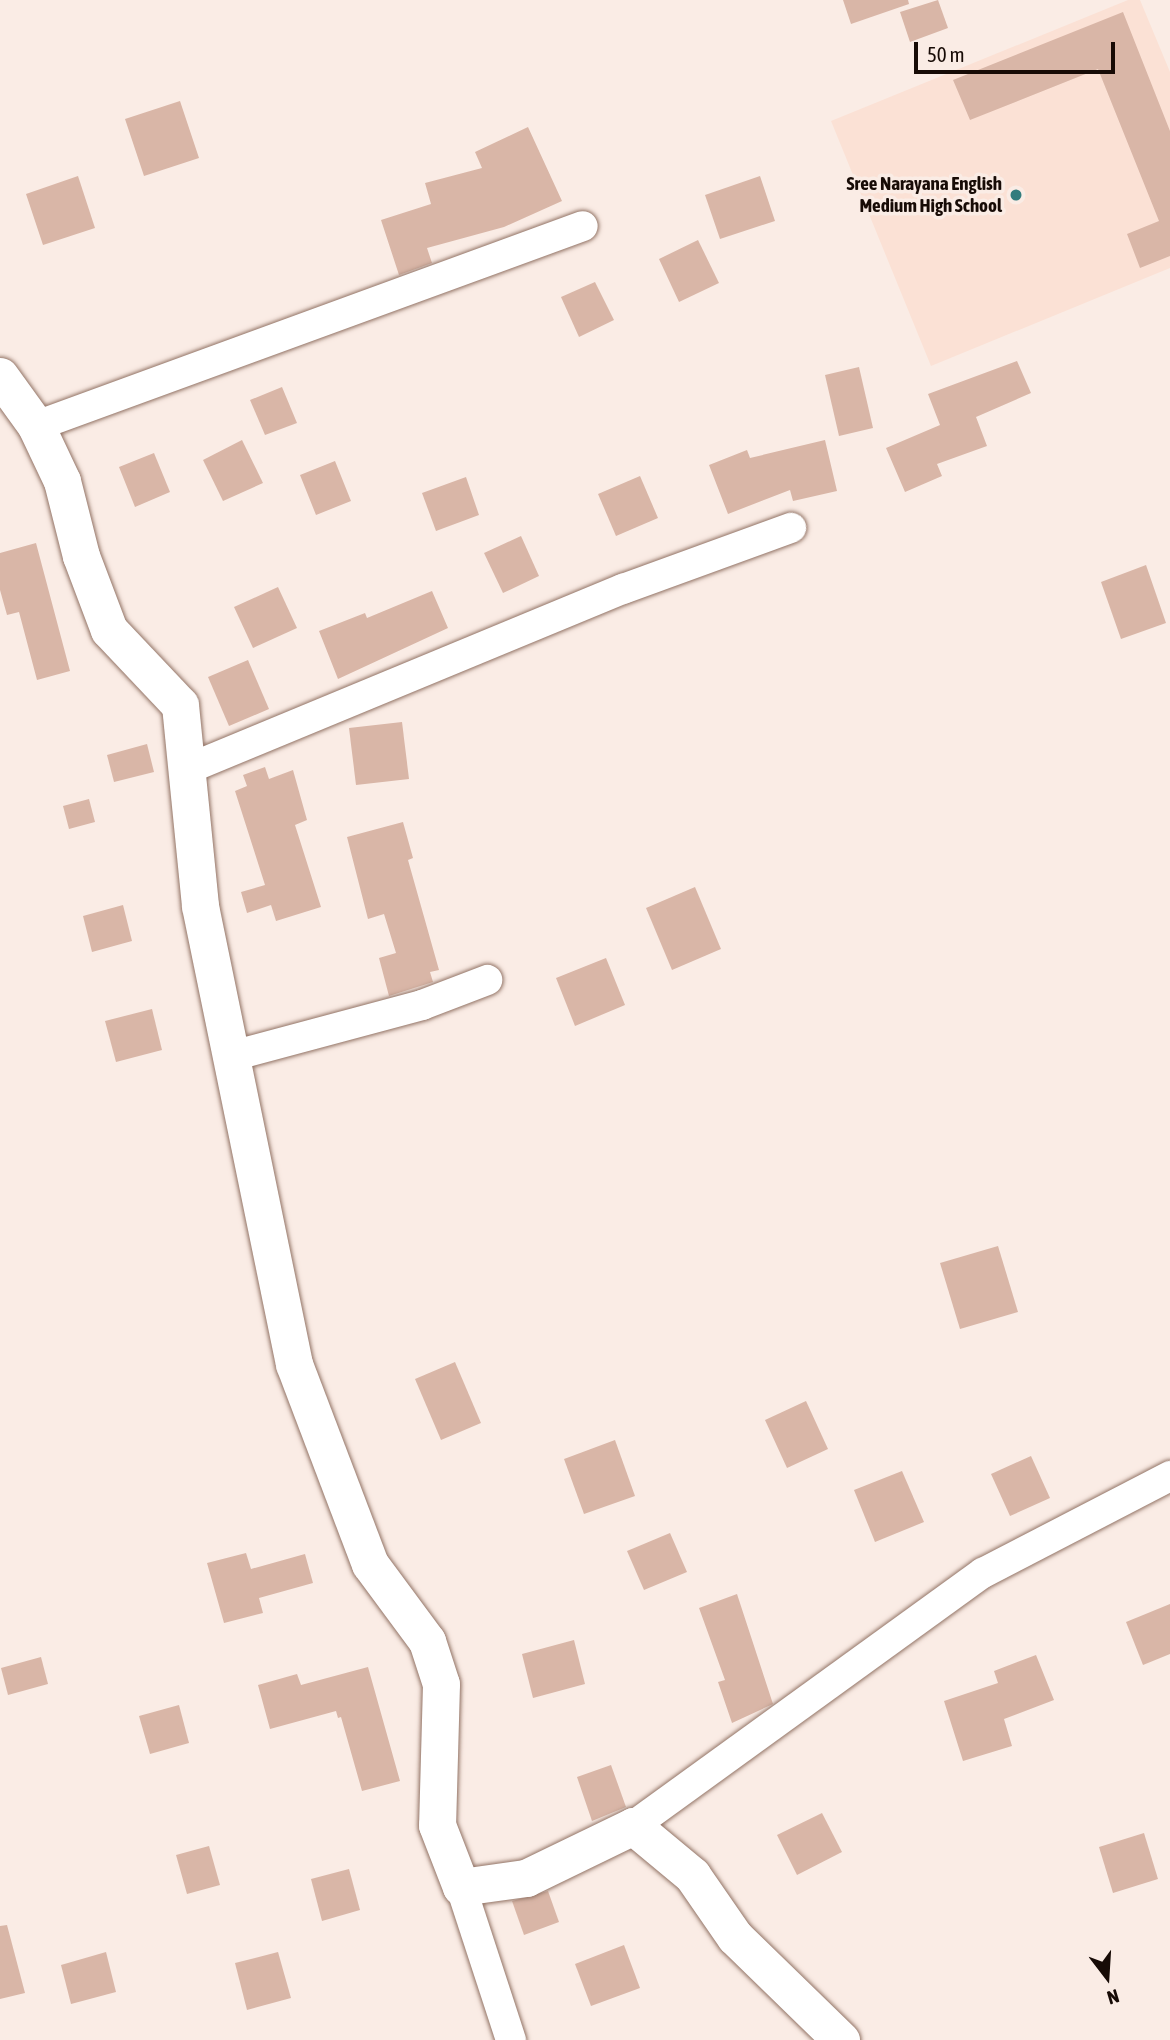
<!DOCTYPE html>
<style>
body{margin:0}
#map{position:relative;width:1170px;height:2040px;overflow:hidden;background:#faece5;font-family:"Asap Condensed",sans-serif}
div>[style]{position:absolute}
.built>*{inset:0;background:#fbe1d5}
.building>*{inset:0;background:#d9b6a7}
.roads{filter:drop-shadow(0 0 2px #927365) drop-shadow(0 0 2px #927365)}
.minor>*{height:30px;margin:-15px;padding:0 15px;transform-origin:15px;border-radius:15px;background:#fff}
.tertiary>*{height:37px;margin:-18.5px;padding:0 18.5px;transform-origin:18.5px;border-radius:18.5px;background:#fff}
.dots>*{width:19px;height:19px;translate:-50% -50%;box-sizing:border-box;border:4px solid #faece5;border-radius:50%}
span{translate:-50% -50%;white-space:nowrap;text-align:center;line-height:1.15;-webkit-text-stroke:7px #faece5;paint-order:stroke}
.poi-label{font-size:19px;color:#170b06;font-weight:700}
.right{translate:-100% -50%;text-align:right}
.north{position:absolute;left:1072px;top:1942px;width:70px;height:70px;-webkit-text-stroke:5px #faece5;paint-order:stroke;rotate:163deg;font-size:19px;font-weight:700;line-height:28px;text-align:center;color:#170b06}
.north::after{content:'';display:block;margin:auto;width:24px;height:32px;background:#170b06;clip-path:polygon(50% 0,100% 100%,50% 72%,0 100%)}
.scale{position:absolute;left:914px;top:42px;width:201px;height:32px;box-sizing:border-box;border:4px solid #170b06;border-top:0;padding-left:9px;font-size:21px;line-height:24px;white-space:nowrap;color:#170b06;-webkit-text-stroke:5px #faece5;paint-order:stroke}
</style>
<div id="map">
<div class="built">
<i style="clip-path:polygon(1128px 0,1140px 0,1170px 72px,1170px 268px,931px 366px,831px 121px)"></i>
</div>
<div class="building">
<i style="clip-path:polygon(843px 0,908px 0,909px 4px,851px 24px)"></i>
<i style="clip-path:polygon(938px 0,948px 28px,910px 42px,900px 12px)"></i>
<i style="clip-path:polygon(1123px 12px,1170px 131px,1170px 256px,1140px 268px,1127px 234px,1159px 221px,1098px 69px,970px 120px,953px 80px)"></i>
<i style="clip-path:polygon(180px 101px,199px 158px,144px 176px,125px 119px)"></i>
<i style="clip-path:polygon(528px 127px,562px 201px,504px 227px,427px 248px,432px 263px,399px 275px,381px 220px,431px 204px,425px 183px,482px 168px,475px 152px)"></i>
<i style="clip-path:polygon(78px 176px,95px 228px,43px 245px,26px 194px)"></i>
<i style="clip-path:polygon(760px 176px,775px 221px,720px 239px,705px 195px)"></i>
<i style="clip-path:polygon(698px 240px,719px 283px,679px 302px,659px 259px)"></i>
<i style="clip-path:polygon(595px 282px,614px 320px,579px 337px,561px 297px)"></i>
<i style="clip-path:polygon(1017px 361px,1031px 393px,976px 417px,987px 446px,937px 464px,942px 476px,905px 492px,886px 448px,940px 425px,928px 394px)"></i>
<i style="clip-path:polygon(859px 367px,873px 428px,839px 436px,825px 375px)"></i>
<i style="clip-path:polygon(282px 387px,297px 423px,265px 435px,250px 400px)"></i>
<i style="clip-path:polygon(242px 440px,263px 483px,223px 501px,203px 460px)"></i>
<i style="clip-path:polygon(825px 440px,837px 491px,793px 501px,790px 490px,728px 514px,709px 465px,747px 450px,750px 458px)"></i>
<i style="clip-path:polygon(154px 453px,170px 492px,135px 507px,119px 467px)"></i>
<i style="clip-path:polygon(335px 461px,351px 501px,316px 515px,300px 475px)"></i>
<i style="clip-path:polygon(640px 476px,658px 518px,616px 536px,598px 494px)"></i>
<i style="clip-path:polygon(466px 477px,479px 515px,436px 531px,422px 493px)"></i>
<i style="clip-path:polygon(521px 536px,539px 576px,503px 593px,484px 553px)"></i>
<i style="clip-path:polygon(36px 543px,70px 671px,37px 680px,19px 612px,7px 615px,0 590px,0 553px)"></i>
<i style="clip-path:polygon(1146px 565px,1166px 623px,1121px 639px,1101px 582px)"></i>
<i style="clip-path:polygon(278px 587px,297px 628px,253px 648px,234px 607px)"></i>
<i style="clip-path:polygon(432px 591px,448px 628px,338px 679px,319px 631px,365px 613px,367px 618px)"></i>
<i style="clip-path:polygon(248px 660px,269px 709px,229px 726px,208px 677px)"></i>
<i style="clip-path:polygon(402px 722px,409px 779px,356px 785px,349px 728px)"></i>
<i style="clip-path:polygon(147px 744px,154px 772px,114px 782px,107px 755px)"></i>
<i style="clip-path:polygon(265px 767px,269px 779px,293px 770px,307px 820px,295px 825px,321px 907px,276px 921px,271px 905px,247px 913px,241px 892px,265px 885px,235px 791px,247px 786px,243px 775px)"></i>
<i style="clip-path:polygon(89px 799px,95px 822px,69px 829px,63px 806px)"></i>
<i style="clip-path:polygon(403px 822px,413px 858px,408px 860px,439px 970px,430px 972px,433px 982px,389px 996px,379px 958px,396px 953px,384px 914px,368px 919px,347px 837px)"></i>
<i style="clip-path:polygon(695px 887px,721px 949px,672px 970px,646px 908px)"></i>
<i style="clip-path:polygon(123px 905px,132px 941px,92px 952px,83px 916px)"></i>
<i style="clip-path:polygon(606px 958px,625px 1005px,575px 1026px,556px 978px)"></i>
<i style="clip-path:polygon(152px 1009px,162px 1050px,116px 1062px,105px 1021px)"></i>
<i style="clip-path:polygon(998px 1246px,1018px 1312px,960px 1329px,940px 1263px)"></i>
<i style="clip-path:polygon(455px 1362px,481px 1423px,441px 1440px,415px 1379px)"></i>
<i style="clip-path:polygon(806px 1401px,828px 1449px,787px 1468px,765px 1420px)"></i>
<i style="clip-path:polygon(615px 1440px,635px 1496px,584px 1514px,564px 1459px)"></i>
<i style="clip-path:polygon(1031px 1456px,1050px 1498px,1010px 1516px,991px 1474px)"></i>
<i style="clip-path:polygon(902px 1471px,924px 1522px,875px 1542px,854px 1490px)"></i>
<i style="clip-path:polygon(670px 1533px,687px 1572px,644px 1590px,627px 1551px)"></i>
<i style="clip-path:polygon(246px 1553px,251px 1569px,305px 1554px,313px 1583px,259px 1598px,263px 1613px,224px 1623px,207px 1563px)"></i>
<i style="clip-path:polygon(737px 1594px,773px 1704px,732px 1723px,718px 1682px,725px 1680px,699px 1608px)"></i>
<i style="clip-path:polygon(1170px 1604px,1170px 1654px,1143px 1665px,1126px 1622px)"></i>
<i style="clip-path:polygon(574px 1640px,585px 1684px,533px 1698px,522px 1654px)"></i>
<i style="clip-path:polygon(1036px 1655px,1054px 1700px,1004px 1719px,1012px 1746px,963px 1761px,944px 1701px,998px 1683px,994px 1671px)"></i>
<i style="clip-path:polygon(41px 1657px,48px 1684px,8px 1695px,1px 1668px)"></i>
<i style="clip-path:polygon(368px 1667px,400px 1781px,362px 1791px,341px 1717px,338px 1718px,336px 1711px,270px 1729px,258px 1685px,297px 1674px,301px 1685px)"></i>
<i style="clip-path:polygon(179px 1705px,189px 1743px,150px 1754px,139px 1716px)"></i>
<i style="clip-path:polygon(611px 1765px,626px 1807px,592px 1821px,577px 1777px)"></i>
<i style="clip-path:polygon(822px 1813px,842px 1852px,797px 1875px,777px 1835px)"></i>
<i style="clip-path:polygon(1144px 1833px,1158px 1879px,1113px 1893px,1099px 1847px)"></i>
<i style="clip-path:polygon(209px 1846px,220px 1885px,187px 1894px,176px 1855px)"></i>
<i style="clip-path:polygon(349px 1869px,360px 1910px,322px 1921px,311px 1879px)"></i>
<i style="clip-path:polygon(548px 1891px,559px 1922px,524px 1935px,512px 1901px)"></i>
<i style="clip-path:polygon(7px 1925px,25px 1993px,0 1999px,0 1926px)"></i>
<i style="clip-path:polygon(624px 1945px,640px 1988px,591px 2006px,575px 1964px)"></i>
<i style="clip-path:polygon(106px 1952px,116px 1992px,71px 2004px,61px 1965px)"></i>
<i style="clip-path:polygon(278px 1952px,291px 1998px,247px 2010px,235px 1963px)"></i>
</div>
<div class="roads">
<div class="minor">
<i style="left:36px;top:426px;width:582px;rotate:-20.08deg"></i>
<i style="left:190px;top:768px;width:469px;rotate:-22.5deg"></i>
<i style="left:623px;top:589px;width:179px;rotate:-20deg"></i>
<i style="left:232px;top:1056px;width:197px;rotate:-15deg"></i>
<i style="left:422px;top:1005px;width:70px;rotate:-21deg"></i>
<i style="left:633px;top:1826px;width:432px;rotate:-35.9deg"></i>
<i style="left:983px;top:1573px;width:211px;rotate:-27.4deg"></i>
<i style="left:461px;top:1887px;width:161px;rotate:71.9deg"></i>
</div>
<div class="tertiary">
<i style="left:0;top:376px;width:62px;rotate:54.2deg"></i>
<i style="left:36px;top:426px;width:61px;rotate:64.7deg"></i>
<i style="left:62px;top:481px;width:77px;rotate:75.8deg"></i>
<i style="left:81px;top:556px;width:79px;rotate:69.3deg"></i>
<i style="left:109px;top:630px;width:103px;rotate:46.6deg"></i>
<i style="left:180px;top:705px;width:202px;rotate:84.3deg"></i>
<i style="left:200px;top:906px;width:468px;rotate:78.4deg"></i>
<i style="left:294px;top:1364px;width:214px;rotate:69.2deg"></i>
<i style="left:370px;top:1564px;width:96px;rotate:53.5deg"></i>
<i style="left:427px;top:1641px;width:45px;rotate:72deg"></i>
<i style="left:441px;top:1684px;width:141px;rotate:91.6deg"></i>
<i style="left:437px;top:1825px;width:66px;rotate:68.8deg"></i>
<i style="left:461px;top:1887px;width:66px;rotate:-7.9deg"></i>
<i style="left:526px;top:1878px;width:119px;rotate:-25.9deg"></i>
<i style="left:633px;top:1826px;width:77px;rotate:39.7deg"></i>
<i style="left:692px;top:1875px;width:75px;rotate:55.3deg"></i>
<i style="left:735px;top:1937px;width:148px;rotate:44.2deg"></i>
</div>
</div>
<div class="dots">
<i style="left:1016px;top:195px;background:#337c7d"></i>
</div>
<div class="poi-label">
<span class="right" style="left:1002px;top:195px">Sree Narayana English<br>Medium High School</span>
</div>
<div class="north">N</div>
<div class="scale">50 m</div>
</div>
